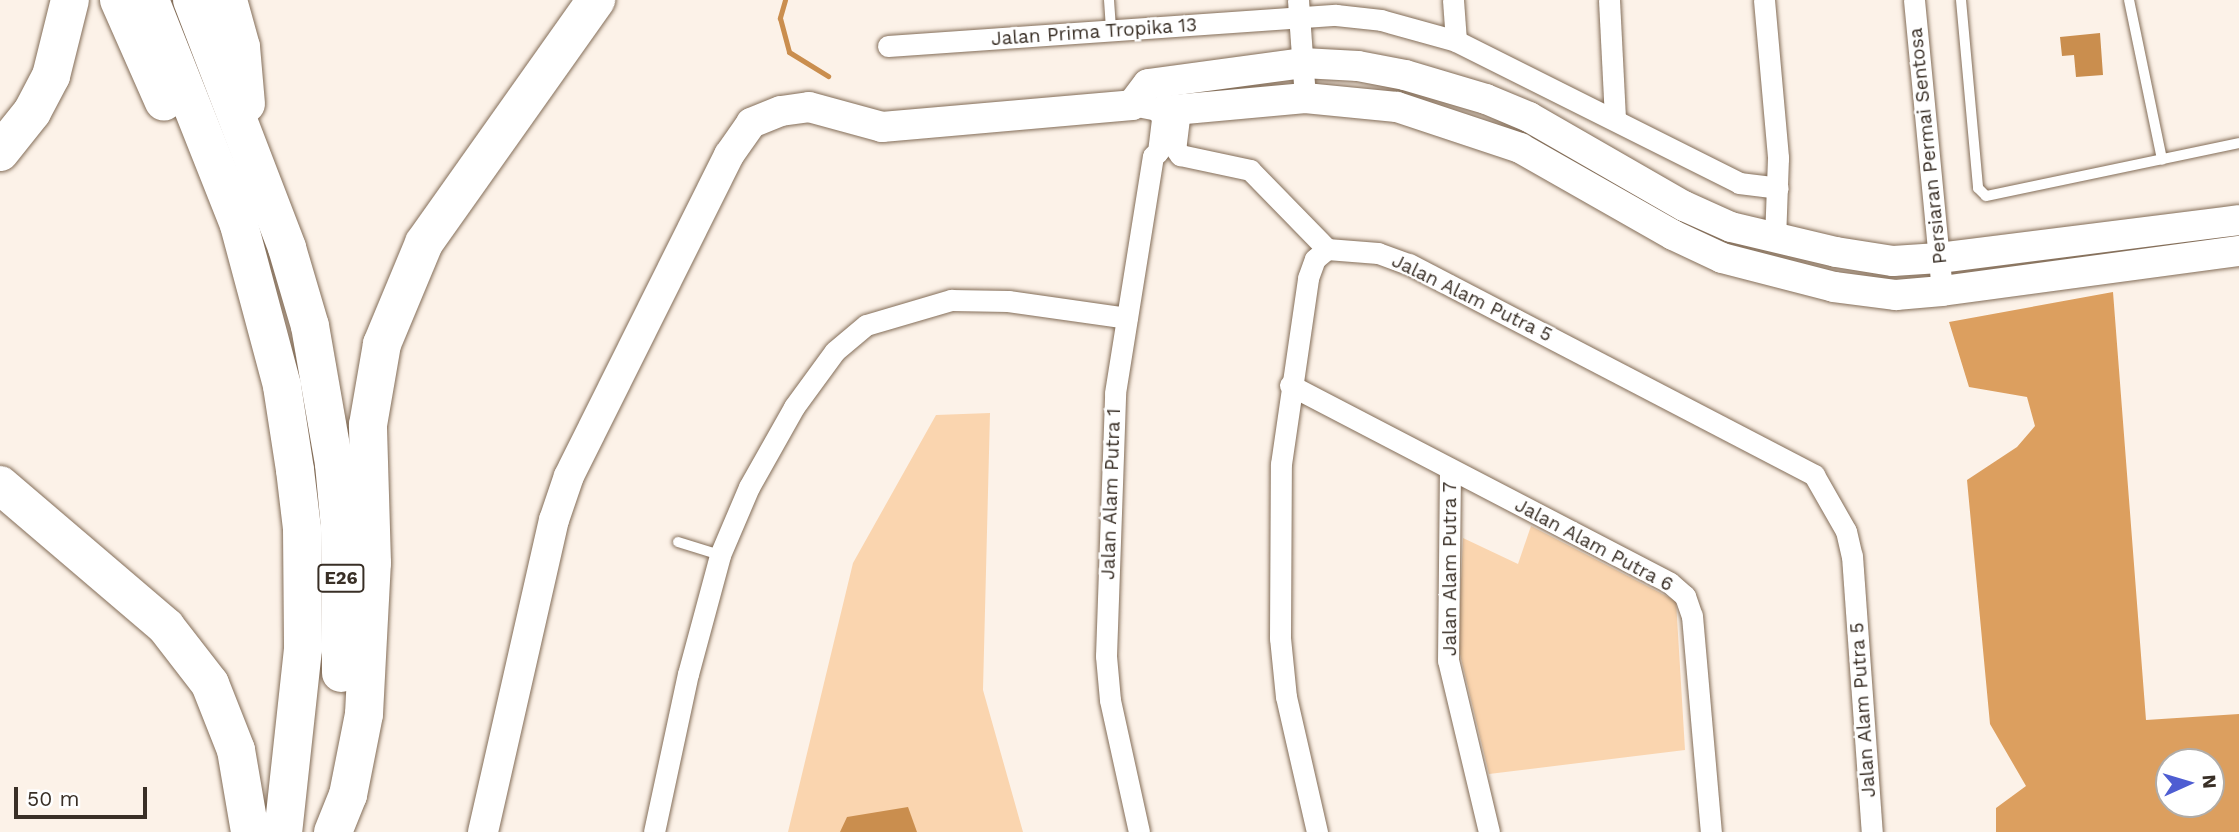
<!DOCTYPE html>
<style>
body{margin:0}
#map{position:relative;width:2239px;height:832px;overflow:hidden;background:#fcf2e8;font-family:"Work Sans",sans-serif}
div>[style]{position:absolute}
.green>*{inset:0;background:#fad5af}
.forest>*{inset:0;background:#dc9f5f}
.water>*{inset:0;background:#ca8e4e}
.stream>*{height:5px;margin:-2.5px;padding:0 2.5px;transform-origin:2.5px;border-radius:2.5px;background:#ca8e4e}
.roads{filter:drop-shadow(0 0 2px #836d58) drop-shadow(0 0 2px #836d58)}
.lane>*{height:10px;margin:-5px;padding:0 5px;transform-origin:5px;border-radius:5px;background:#fff}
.street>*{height:21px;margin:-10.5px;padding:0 10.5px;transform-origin:10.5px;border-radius:10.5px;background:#fff}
.secondary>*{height:30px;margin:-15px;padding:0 15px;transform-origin:15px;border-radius:15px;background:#fff}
.highway>*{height:38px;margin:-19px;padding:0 19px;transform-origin:19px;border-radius:19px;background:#fff}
span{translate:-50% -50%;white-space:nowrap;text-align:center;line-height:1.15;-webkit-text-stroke:5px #fff;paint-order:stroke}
.shield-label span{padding:2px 5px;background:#fff;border:2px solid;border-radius:5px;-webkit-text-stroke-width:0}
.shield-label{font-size:18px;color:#392f26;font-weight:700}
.street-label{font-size:19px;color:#392f26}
.north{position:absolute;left:2155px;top:748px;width:70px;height:70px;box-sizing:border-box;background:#fff;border:2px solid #b0aca8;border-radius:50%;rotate:86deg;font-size:19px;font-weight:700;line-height:28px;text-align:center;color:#392f26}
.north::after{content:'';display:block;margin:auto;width:24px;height:32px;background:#4e5dd2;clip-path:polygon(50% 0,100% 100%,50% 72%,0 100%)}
.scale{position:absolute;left:14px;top:787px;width:133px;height:32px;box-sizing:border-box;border:4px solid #392f26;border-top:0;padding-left:9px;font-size:21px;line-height:24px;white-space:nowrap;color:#392f26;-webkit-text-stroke:5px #fff;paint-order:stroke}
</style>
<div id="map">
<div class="green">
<i style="clip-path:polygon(990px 413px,983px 690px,1023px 832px,788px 832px,853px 563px,936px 415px)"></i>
<i style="clip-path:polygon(1531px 526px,1676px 601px,1685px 750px,1489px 774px,1458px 646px,1463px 538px,1518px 564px)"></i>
</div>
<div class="forest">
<i style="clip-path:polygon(evenodd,2113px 292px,2146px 720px,2239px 714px,2239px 832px,1996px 832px,1996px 808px,2026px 786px,1990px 724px,1967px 480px,2017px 447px,2035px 426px,2027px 397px,1969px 387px,1949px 322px,2113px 292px,2169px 762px,2211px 762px,2211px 804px,2169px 804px,2169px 762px)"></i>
</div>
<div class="water">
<i style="clip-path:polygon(2100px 33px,2103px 75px,2076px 77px,2074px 55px,2062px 56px,2060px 37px)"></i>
<i style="clip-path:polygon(908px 807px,917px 832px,840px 832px,847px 817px)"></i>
</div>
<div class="stream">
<i style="left:785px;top:0;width:19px;rotate:106deg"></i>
<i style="left:780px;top:18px;width:35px;rotate:75deg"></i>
<i style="left:789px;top:52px;width:46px;rotate:31.6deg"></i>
</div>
<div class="roads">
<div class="lane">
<i style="left:1109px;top:0;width:32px;rotate:86deg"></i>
<i style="left:1961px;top:0;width:189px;rotate:84.8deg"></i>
<i style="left:1978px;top:188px;width:11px;rotate:45deg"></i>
<i style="left:1986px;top:196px;width:258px;rotate:-11.8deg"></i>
<i style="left:2129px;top:0;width:163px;rotate:78.3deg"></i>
<i style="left:678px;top:542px;width:44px;rotate:17.2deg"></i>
</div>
<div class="street">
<i style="left:1298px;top:0;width:98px;rotate:85.9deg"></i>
<i style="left:1453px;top:0;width:41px;rotate:85.8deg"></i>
<i style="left:1609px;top:0;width:118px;rotate:87.1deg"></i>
<i style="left:1764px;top:0;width:159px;rotate:84.9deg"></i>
<i style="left:1778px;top:158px;width:82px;rotate:92.1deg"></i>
<i style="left:1914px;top:0;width:292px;rotate:84.5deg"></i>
<i style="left:888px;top:46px;width:449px;rotate:-4deg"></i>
<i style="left:1336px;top:15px;width:45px;rotate:6.3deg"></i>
<i style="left:1381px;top:20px;width:78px;rotate:15.6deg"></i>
<i style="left:1456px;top:41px;width:317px;rotate:26.6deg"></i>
<i style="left:1739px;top:183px;width:39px;rotate:7deg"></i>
<i style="left:1132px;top:105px;width:32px;rotate:11deg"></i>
<i style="left:1163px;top:111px;width:41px;rotate:97deg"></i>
<i style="left:1158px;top:152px;width:6px;rotate:141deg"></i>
<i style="left:1180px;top:110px;width:38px;rotate:97deg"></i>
<i style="left:1175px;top:148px;width:9px;rotate:54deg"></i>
<i style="left:1180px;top:155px;width:72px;rotate:12.1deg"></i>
<i style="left:1250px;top:170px;width:110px;rotate:45.7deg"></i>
<i style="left:1290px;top:385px;width:428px;rotate:27.5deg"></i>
<i style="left:1670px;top:583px;width:20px;rotate:41deg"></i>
<i style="left:1685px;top:596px;width:21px;rotate:71deg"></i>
<i style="left:1692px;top:616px;width:217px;rotate:85deg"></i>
<i style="left:1450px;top:469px;width:191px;rotate:90.6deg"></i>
<i style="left:1448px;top:660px;width:177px;rotate:76.6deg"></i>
<i style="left:654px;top:832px;width:162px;rotate:-77.9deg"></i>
<i style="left:688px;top:674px;width:123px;rotate:-74.9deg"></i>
<i style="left:720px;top:555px;width:74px;rotate:-66.9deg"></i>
<i style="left:749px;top:487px;width:92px;rotate:-60.6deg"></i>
<i style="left:794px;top:407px;width:69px;rotate:-53.8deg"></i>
<i style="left:835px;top:351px;width:40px;rotate:-40deg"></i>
<i style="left:866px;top:325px;width:89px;rotate:-16.4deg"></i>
<i style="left:951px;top:300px;width:57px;rotate:1deg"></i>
<i style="left:1008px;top:301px;width:120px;rotate:8.1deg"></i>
<i style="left:1139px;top:832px;width:135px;rotate:-102.4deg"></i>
<i style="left:1110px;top:700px;width:44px;rotate:-95.2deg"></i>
<i style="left:1106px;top:656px;width:263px;rotate:-88deg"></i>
<i style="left:1115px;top:393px;width:240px;rotate:-80.9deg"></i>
<i style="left:1317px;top:832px;width:139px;rotate:-102.9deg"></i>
<i style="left:1286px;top:697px;width:59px;rotate:-95.8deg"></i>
<i style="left:1280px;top:638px;width:174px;rotate:-89.7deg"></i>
<i style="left:1281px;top:464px;width:188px;rotate:-81.7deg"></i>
<i style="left:1308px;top:278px;width:20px;rotate:-70deg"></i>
<i style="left:1315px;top:259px;width:16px;rotate:-40deg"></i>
<i style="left:1327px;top:249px;width:51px;rotate:4.5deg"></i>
<i style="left:1378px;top:253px;width:33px;rotate:20deg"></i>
<i style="left:1409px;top:264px;width:457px;rotate:27.5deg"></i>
<i style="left:1814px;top:475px;width:64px;rotate:60.3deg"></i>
<i style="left:1846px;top:531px;width:26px;rotate:77deg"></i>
<i style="left:1852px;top:556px;width:277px;rotate:85.9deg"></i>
</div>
<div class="secondary">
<i style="left:1163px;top:111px;width:143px;rotate:-5.2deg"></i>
<i style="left:1305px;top:98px;width:92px;rotate:5.6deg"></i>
<i style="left:1397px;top:107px;width:130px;rotate:18.4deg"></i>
<i style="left:1520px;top:148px;width:176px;rotate:29.6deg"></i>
<i style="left:1673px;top:235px;width:54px;rotate:25.1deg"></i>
<i style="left:1722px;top:258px;width:116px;rotate:14.5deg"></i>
<i style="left:1834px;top:287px;width:63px;rotate:7.4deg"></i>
<i style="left:1896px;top:295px;width:46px;rotate:-5deg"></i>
<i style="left:1942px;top:291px;width:300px;rotate:-7.7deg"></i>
<i style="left:483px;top:832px;width:320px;rotate:-77.2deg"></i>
<i style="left:554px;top:520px;width:46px;rotate:-71.2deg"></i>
<i style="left:569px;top:476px;width:359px;rotate:-63.5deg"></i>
<i style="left:729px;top:155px;width:39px;rotate:-55deg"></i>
<i style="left:751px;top:123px;width:32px;rotate:-22deg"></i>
<i style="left:781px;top:111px;width:28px;rotate:-8deg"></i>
<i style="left:809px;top:107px;width:76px;rotate:15.3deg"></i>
<i style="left:882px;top:127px;width:251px;rotate:-5deg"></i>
<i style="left:1132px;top:105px;width:26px;rotate:-53deg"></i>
<i style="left:1148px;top:84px;width:156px;rotate:-7.7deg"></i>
<i style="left:1303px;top:63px;width:55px;rotate:3.1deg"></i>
<i style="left:1358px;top:66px;width:48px;rotate:10.8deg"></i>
<i style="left:1405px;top:75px;width:84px;rotate:16.5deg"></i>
<i style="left:1486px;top:99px;width:47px;rotate:22.7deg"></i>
<i style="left:1529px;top:117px;width:179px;rotate:29.9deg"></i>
<i style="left:1684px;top:206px;width:51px;rotate:24.1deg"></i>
<i style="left:1731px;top:227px;width:108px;rotate:13.4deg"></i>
<i style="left:1836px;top:252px;width:58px;rotate:9deg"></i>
<i style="left:1893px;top:261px;width:46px;rotate:-3.7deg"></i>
<i style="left:1939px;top:258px;width:302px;rotate:-7.2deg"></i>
</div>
<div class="highway">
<i style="left:119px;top:0;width:111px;rotate:66.2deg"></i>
<i style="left:150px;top:0;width:242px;rotate:68.4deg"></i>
<i style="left:239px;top:225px;width:167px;rotate:75deg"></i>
<i style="left:282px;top:386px;width:85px;rotate:81.2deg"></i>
<i style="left:295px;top:470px;width:59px;rotate:83.2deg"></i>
<i style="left:302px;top:529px;width:120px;rotate:89.5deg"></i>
<i style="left:303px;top:649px;width:184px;rotate:96.2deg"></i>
<i style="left:192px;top:0;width:266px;rotate:69deg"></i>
<i style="left:287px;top:248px;width:81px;rotate:73.6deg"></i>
<i style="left:310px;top:326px;width:140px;rotate:80.1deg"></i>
<i style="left:334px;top:464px;width:63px;rotate:84.6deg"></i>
<i style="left:340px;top:527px;width:146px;rotate:89.6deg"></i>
<i style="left:228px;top:0;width:49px;rotate:74.5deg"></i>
<i style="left:241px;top:47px;width:57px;rotate:85deg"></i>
<i style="left:0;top:152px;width:51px;rotate:-51.3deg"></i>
<i style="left:32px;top:112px;width:41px;rotate:-62.2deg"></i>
<i style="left:51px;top:76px;width:78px;rotate:-76deg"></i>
<i style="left:0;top:485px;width:218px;rotate:40.5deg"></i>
<i style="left:166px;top:627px;width:72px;rotate:52.3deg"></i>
<i style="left:210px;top:684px;width:71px;rotate:68.5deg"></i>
<i style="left:236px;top:750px;width:83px;rotate:80.3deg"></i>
<i style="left:333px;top:832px;width:40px;rotate:-68deg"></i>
<i style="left:348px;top:795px;width:83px;rotate:-78.8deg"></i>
<i style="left:364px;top:714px;width:151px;rotate:-87deg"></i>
<i style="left:372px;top:563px;width:138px;rotate:-91.7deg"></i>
<i style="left:368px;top:425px;width:82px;rotate:-80.2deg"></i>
<i style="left:382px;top:344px;width:109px;rotate:-67.4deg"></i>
<i style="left:424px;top:243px;width:298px;rotate:-54.7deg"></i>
</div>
</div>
<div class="shield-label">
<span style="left:341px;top:578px">E26</span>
</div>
<div class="street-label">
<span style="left:1094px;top:32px;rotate:-4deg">Jalan Prima Tropika 13</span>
<span style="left:1928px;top:146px;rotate:-96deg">Persiaran Permai Sentosa</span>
<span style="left:1472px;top:298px;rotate:26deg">Jalan Alam Putra 5</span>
<span style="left:1111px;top:494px;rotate:-88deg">Jalan Alam Putra 1</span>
<span style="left:1594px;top:545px;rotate:28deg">Jalan Alam Putra 6</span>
<span style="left:1450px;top:569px;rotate:-90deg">Jalan Alam Putra 7</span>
<span style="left:1863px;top:710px;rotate:-94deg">Jalan Alam Putra 5</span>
</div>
<div class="north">N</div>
<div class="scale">50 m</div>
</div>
